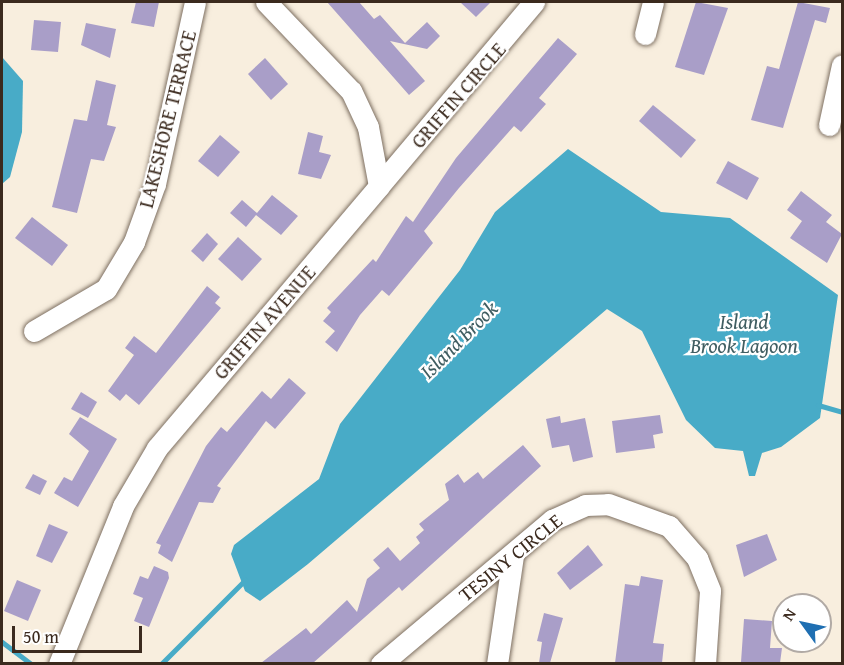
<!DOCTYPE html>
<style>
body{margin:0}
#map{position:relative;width:844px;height:665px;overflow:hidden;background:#f8eede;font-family:"Gentium Book Plus",serif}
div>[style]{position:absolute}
.water>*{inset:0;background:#48abc7}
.stream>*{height:5px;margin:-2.5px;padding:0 2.5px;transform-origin:2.5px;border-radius:2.5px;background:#48abc7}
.building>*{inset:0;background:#a99ec8}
.roads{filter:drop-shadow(0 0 2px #7d6f61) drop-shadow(0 0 2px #7d6f61)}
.minor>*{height:21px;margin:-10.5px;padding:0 10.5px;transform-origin:10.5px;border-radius:10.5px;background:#fff}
span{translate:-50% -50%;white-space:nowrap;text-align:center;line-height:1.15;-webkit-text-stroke:4.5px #fff;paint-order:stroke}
.street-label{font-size:20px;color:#3b2a1e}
.water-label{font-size:21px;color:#405e62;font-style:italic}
.frame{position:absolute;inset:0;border:3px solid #3b2a1e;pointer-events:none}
.north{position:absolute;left:772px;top:593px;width:60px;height:60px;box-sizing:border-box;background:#fff;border:2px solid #b1aaa5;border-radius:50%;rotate:303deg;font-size:16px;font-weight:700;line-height:24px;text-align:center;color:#3b2a1e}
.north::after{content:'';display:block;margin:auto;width:21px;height:27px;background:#1f6fb2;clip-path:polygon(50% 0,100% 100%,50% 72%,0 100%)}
.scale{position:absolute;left:12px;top:626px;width:130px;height:27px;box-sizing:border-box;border:3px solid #3b2a1e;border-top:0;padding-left:8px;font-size:18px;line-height:21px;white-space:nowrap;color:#3b2a1e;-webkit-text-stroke:4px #fff;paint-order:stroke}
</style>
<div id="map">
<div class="water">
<i style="clip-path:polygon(2px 57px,23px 81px,22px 132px,10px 177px,2px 184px)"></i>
<i style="clip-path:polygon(568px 149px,661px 212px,730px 218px,838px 295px,820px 418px,781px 447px,762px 453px,755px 476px,749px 476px,743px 451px,715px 448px,686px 420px,642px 331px,607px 309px,308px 564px,260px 601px,245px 591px,231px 554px,234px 545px,319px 479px,340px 424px,460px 270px,495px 212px)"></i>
</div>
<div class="stream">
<i style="left:818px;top:405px;width:25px;rotate:16deg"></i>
<i style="left:2px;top:642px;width:36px;rotate:37deg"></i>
<i style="left:161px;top:664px;width:119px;rotate:-45deg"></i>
</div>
<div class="building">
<i style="clip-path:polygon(136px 2px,159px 2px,154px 27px,131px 23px)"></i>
<i style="clip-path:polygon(327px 2px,359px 2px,374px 19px,380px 15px,405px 43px,427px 22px,440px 36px,427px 49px,390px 41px,425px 81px,409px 95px)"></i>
<i style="clip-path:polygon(460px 2px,491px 2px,476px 17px)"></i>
<i style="clip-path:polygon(696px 2px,728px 8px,704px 75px,675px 67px)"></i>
<i style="clip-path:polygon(798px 2px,830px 8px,826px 23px,815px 20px,783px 128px,751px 120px,767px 66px,779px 69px)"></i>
<i style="clip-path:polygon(34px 20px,61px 22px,58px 52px,31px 50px)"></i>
<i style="clip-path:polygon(86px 23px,116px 29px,110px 58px,81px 45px)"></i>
<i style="clip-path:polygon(558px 38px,577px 54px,539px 98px,546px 104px,521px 132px,514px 126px,459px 188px,424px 231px,433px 243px,389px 296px,382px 290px,360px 315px,337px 352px,325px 342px,335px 331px,323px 321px,331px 312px,327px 308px,373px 259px,376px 262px,406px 216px,413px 222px,456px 158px)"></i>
<i style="clip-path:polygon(265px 58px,288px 84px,271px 100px,248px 74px)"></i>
<i style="clip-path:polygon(96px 80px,116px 85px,107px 125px,116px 127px,104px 161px,91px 159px,77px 213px,52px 207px,74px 119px,87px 121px)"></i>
<i style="clip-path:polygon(653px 105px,696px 140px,681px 158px,639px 121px)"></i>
<i style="clip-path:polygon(308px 132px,323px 136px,319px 152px,331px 155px,321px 179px,298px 174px)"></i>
<i style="clip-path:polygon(220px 135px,240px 152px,218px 177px,198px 161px)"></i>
<i style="clip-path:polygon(728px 161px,759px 178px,747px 200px,716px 183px)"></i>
<i style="clip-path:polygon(801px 191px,832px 215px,826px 222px,842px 234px,827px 263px,790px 238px,802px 221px,787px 210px)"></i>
<i style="clip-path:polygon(272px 195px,298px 216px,281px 235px,256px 215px,246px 227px,230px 213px,242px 200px,257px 213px)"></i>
<i style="clip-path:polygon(32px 217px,68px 245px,52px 266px,15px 238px)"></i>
<i style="clip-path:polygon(207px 233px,218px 244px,203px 262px,191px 251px)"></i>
<i style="clip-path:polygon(238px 237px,262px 259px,242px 281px,218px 259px)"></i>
<i style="clip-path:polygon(207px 286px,220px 297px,215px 303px,221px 308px,139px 405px,126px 394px,120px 401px,108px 391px,134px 355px,125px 348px,134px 336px,156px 353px)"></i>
<i style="clip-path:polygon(289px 378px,306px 393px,275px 429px,266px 421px,217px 486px,221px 488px,213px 503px,199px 502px,172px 562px,158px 553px,161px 545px,156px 543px,206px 446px,221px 427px,227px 432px,262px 391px,271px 399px)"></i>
<i style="clip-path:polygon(81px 392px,97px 402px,88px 418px,71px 409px)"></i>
<i style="clip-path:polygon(660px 415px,663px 433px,653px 435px,655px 448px,616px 453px,612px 421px)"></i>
<i style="clip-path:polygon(560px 416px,561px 423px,585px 418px,593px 457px,573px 462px,569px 445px,552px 448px,546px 419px)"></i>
<i style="clip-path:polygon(80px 417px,117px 439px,78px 507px,54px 493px,64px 477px,72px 481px,89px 451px,69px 434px)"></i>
<i style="clip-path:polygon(523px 445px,541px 466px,402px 591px,399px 587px,313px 663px,261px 663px,306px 628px,311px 634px,347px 600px,357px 612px,367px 579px,380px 568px,373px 560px,388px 547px,400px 561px,420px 543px,416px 537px,424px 530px,419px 524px,449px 500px,445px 484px,458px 474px,464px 483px,478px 472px,483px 479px)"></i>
<i style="clip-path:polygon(33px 474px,47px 481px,40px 495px,25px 488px)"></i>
<i style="clip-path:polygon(49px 524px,68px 532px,52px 563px,36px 556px)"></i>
<i style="clip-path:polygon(767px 534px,777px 560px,744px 577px,736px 545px)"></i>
<i style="clip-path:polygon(588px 545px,603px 565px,570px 590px,557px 573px)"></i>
<i style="clip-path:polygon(154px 566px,168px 572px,169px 578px,149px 627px,134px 621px,143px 598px,133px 594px,140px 576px,148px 579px)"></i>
<i style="clip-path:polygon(641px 576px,663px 580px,653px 643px,664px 644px,662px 663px,615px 663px,625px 584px,639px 586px)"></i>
<i style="clip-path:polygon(17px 580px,41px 590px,28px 621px,4px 611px)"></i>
<i style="clip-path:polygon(544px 613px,563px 618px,550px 663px,539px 663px,542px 642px,537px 641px)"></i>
<i style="clip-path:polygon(744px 619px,772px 621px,770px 648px,782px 648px,780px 663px,741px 662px)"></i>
</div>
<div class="roads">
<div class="minor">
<i style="left:645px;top:34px;width:33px;rotate:-76deg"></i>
<i style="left:829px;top:125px;width:61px;rotate:-77.8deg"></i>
<i style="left:379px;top:186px;width:241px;rotate:-49.9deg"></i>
<i style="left:34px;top:331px;width:83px;rotate:-30.3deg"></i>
<i style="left:106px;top:289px;width:55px;rotate:-59.2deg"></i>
<i style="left:134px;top:242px;width:62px;rotate:-70.1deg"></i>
<i style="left:155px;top:184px;width:186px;rotate:-77.6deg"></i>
<i style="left:59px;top:664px;width:170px;rotate:-67.9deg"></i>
<i style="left:123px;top:506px;width:67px;rotate:-59.6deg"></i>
<i style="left:157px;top:448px;width:343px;rotate:-49.7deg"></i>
<i style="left:379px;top:186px;width:60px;rotate:-100.6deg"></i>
<i style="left:368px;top:127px;width:40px;rotate:-115deg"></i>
<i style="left:351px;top:91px;width:123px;rotate:-133.7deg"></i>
<i style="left:381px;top:664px;width:224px;rotate:-40.1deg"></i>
<i style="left:552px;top:520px;width:36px;rotate:-24deg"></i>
<i style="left:585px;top:505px;width:23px;rotate:-2deg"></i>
<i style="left:608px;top:504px;width:65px;rotate:19.8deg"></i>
<i style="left:669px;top:526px;width:43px;rotate:48.8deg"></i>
<i style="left:697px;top:558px;width:35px;rotate:68deg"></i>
<i style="left:710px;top:591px;width:73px;rotate:93.9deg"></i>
<i style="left:497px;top:664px;width:110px;rotate:-81.6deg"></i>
</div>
</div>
<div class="street-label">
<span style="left:458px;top:95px;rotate:-49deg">GRIFFIN CIRCLE</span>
<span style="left:167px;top:119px;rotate:-76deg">LAKESHORE TERRACE</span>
<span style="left:264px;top:322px;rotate:-49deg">GRIFFIN AVENUE</span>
<span style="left:510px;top:557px;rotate:-39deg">TESINY CIRCLE</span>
</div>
<div class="water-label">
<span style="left:744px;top:334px">Island<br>Brook Lagoon</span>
<span style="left:459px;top:340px;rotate:-45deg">Island Brook</span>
</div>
<div class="frame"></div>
<div class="north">N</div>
<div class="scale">50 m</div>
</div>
